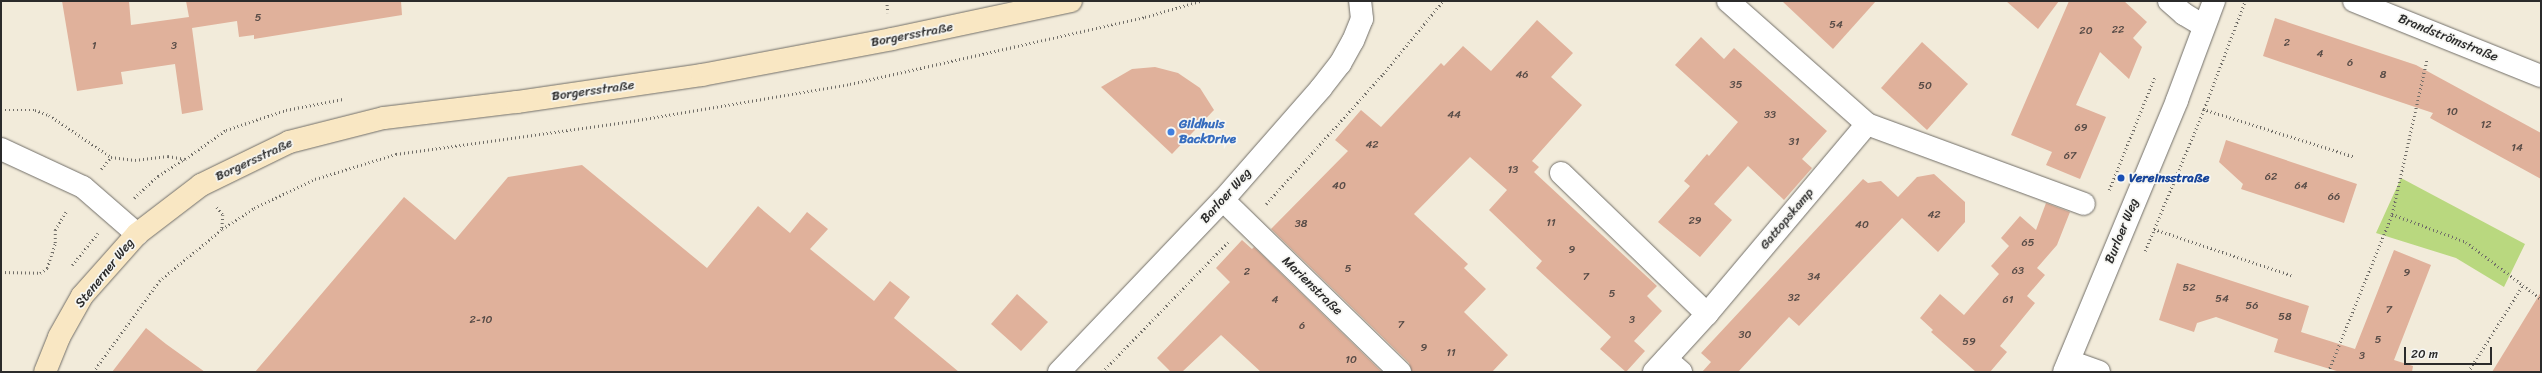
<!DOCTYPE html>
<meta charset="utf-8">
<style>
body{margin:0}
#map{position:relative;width:2542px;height:373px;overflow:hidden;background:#f2ebda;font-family:Sriracha,sans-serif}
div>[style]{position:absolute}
.green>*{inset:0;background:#b9d87f}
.building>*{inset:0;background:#e0b19b}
.path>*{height:2.5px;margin-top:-1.25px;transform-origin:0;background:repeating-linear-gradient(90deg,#716e68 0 1px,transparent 0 4px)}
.roads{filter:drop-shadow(0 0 1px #716e68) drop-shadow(0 0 1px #716e68)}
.street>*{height:22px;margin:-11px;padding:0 11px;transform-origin:11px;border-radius:11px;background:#fff}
.secondary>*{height:22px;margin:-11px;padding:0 11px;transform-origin:11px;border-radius:11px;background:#f9e7c3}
.dots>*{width:11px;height:11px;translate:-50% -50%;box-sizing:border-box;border:2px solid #f6f6f2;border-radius:50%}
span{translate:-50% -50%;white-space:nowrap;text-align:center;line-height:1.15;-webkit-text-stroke:3.5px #f6f6f2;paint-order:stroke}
.number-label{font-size:11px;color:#584c47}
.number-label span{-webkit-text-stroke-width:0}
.street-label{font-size:13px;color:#2b2b2b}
.shop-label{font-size:13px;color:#366cbe;font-weight:700}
.left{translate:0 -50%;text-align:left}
.transit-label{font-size:13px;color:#164399;font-weight:700}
.frame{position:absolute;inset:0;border:2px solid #2b2b2b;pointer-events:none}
.scale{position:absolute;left:2404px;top:347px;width:88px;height:18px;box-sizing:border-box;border:2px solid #2b2b2b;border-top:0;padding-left:5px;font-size:12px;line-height:14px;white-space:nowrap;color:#2b2b2b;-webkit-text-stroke:3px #f6f6f2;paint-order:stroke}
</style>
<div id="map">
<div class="green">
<i style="clip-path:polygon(2401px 178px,2525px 244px,2504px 287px,2456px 258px,2376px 233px)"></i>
</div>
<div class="building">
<i style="clip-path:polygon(62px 1px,129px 1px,131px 25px,189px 17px,186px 1px,401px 1px,402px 15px,254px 39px,254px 35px,239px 37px,237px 21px,192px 28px,203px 110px,182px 114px,175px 64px,121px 72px,123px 84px,77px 91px)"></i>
<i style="clip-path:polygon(1782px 1px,1876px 1px,1833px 49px)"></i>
<i style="clip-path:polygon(2006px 1px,2059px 1px,2038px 29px)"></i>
<i style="clip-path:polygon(2069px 1px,2124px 1px,2147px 22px,2133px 38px,2142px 47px,2129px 79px,2100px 52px,2076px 105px,2106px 117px,2080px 179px,2046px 165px,2052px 152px,2011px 135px)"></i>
<i style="clip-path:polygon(2275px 18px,2416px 65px,2541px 133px,2541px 179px,2430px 118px,2433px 113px,2263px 56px)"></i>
<i style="clip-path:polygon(1537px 20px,1573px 53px,1551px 77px,1582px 105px,1532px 161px,1539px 167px,1534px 172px,1657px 286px,1647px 296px,1662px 311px,1634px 341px,1645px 351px,1626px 372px,1600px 349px,1611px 337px,1536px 268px,1542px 261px,1489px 210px,1507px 190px,1470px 157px,1414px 214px,1468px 264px,1464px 268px,1486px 289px,1464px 312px,1508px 355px,1492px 372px,1412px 372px,1409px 363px,1271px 229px,1348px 151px,1335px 140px,1361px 110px,1381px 127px,1441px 63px,1444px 66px,1463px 46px,1491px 71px)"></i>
<i style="clip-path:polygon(1701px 37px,1724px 59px,1734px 48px,1827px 131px,1802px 159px,1812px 168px,1784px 200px,1748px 166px,1714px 204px,1732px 220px,1700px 257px,1658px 222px,1690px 186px,1684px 181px,1707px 154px,1709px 156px,1738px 122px,1675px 65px)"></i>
<i style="clip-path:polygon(1922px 42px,1968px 84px,1927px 130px,1881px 88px)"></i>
<i style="clip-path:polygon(1155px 67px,1178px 73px,1200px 88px,1214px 110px,1172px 154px,1101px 87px,1132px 69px)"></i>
<i style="clip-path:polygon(2226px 140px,2357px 184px,2344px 223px,2241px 189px,2243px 184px,2219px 162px)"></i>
<i style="clip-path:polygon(582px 165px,707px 268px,758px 206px,790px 233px,807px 212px,828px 229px,810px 249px,874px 301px,890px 281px,910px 297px,894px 318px,959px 372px,255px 372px,404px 197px,455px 240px,508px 177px)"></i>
<i style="clip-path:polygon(1934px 174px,1965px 202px,1965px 222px,1938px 252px,1902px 218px,1799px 326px,1789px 317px,1738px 372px,1702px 372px,1711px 362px,1701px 353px,1863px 179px,1868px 183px,1881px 181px,1898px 197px,1917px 177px)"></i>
<i style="clip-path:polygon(2046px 203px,2070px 212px,2057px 245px,2037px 268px,2045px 275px,2027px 296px,2035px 303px,2000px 346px,2007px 352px,1990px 372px,1976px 372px,1931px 332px,1933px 330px,1920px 318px,1940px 294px,1964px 315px,1999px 274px,1991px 266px,2009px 246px,2001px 238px,2020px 216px,2036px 230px)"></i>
<i style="clip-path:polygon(1242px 240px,1252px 249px,1254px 247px,1382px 372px,1261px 372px,1221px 335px,1182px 372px,1171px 372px,1157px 358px,1230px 282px,1216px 268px)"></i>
<i style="clip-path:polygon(2394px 250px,2431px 265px,2394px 360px,2413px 366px,2412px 372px,2340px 372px,2274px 352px,2278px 339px,2216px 317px,2197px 323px,2194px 332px,2159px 320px,2177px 263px,2309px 306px,2301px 332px,2355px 349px)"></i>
<i style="clip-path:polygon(2541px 292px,2541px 372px,2492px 372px,2505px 351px)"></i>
<i style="clip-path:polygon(1017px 294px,1048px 322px,1021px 351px,991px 324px)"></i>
<i style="clip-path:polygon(146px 328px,166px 344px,205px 372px,112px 372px)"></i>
</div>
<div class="path">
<i style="left:887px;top:1px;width:12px;rotate:85deg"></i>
<i style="left:2203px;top:109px;width:159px;rotate:17.5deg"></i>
<i style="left:1px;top:110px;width:34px"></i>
<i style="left:35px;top:110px;width:15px;rotate:20deg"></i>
<i style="left:49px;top:115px;width:75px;rotate:34.1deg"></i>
<i style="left:111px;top:157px;width:24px;rotate:7deg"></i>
<i style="left:135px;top:160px;width:33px;rotate:-7deg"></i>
<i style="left:168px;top:156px;width:17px;rotate:10deg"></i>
<i style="left:185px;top:159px;width:50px;rotate:-35.3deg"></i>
<i style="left:226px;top:130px;width:63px;rotate:-18.4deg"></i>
<i style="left:286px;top:110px;width:58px;rotate:-10.9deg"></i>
<i style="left:101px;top:169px;width:16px;rotate:-50deg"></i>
<i style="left:2109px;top:190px;width:123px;rotate:-68deg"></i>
<i style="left:134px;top:198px;width:33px;rotate:-43deg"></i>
<i style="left:158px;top:176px;width:31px;rotate:-33deg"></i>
<i style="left:1266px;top:204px;width:175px;rotate:-48deg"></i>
<i style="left:1383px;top:74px;width:94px;rotate:-50.6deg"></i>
<i style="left:217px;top:207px;width:10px;rotate:53deg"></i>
<i style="left:223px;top:215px;width:14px;rotate:94deg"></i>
<i style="left:2392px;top:214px;width:159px;rotate:-77.3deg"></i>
<i style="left:2154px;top:229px;width:145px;rotate:18.6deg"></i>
<i style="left:2145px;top:251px;width:154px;rotate:-67.4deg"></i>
<i style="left:2204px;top:109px;width:116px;rotate:-69.2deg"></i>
<i style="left:72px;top:265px;width:41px;rotate:-50.9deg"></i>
<i style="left:1px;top:272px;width:39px;rotate:1deg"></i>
<i style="left:40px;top:273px;width:9px;rotate:-36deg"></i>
<i style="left:47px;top:268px;width:26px;rotate:-72deg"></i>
<i style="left:55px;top:243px;width:13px;rotate:-90deg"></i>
<i style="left:55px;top:230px;width:23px;rotate:-59deg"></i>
<i style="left:93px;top:372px;width:112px;rotate:-54deg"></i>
<i style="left:159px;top:281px;width:82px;rotate:-39.5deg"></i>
<i style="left:222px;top:229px;width:38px;rotate:-33deg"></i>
<i style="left:254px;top:208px;width:68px;rotate:-25.4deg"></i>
<i style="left:315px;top:179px;width:85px;rotate:-17.2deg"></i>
<i style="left:396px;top:154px;width:232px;rotate:-7.9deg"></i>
<i style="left:626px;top:122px;width:227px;rotate:-9.6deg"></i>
<i style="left:850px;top:84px;width:303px;rotate:-12.8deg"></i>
<i style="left:1145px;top:17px;width:57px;rotate:-16.2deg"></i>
<i style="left:1102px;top:372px;width:181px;rotate:-45.9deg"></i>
<i style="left:2328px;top:372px;width:170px;rotate:-67.9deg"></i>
<i style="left:2392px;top:214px;width:79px;rotate:20.7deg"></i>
<i style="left:2466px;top:242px;width:71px;rotate:37deg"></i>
<i style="left:2468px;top:372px;width:103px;rotate:-57.7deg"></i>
<i style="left:2523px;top:285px;width:23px;rotate:38deg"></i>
</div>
<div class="roads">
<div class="street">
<i style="left:1728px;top:1px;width:186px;rotate:41.5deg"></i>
<i style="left:1867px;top:124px;width:231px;rotate:20.2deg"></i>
<i style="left:2169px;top:1px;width:20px;rotate:41deg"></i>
<i style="left:2184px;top:14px;width:23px;rotate:31deg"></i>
<i style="left:2354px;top:1px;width:201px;rotate:21.9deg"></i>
<i style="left:1px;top:149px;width:90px;rotate:24.9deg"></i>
<i style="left:83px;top:187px;width:72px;rotate:41deg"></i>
<i style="left:1561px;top:173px;width:203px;rotate:44deg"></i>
<i style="left:1223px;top:200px;width:247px;rotate:44.2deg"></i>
<i style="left:1666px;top:359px;width:20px;rotate:41deg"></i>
<i style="left:2069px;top:361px;width:32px;rotate:20deg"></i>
<i style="left:1059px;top:372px;width:238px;rotate:-46.4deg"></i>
<i style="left:1223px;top:200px;width:149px;rotate:-48.8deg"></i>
<i style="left:1321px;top:88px;width:31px;rotate:-52deg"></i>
<i style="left:1340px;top:64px;width:26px;rotate:-61deg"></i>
<i style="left:1353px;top:41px;width:24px;rotate:-68deg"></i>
<i style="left:1362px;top:19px;width:18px;rotate:-96deg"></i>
<i style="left:1654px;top:372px;width:79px;rotate:-47.6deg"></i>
<i style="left:1707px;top:314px;width:248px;rotate:-49.9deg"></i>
<i style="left:2064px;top:372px;width:295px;rotate:-67.4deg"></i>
<i style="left:2177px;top:100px;width:106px;rotate:-69.5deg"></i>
</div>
<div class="secondary">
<i style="left:45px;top:372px;width:38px;rotate:-68deg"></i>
<i style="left:59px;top:337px;width:47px;rotate:-60.7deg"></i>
<i style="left:82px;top:296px;width:83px;rotate:-48.4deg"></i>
<i style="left:137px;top:234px;width:81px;rotate:-37.4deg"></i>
<i style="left:201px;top:185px;width:98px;rotate:-26deg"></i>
<i style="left:289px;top:142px;width:98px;rotate:-14.2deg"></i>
<i style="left:384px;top:118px;width:134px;rotate:-6.9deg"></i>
<i style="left:517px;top:102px;width:187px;rotate:-8.3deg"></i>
<i style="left:702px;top:75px;width:193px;rotate:-10.7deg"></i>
<i style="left:892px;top:39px;width:183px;rotate:-12deg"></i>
</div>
</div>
<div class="dots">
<i style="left:1171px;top:132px;background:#3f7fe0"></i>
<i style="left:2121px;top:178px;background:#1a4fb4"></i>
</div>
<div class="number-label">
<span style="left:258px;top:18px">5</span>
<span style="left:1836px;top:25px">54</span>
<span style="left:2118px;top:30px">22</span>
<span style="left:2086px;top:31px">20</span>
<span style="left:2287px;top:43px">2</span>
<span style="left:94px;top:46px">1</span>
<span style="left:174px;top:46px">3</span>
<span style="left:2320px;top:54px">4</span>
<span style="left:2350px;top:63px">6</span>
<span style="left:1522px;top:75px">46</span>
<span style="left:2383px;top:75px">8</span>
<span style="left:1736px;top:85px">35</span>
<span style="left:1925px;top:86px">50</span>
<span style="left:2452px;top:112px">10</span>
<span style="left:1454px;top:115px">44</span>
<span style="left:1770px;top:115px">33</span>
<span style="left:2486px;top:125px">12</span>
<span style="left:2081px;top:128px">69</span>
<span style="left:1794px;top:142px">31</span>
<span style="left:1372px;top:145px">42</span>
<span style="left:2517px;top:148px">14</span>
<span style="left:2070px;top:156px">67</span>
<span style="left:1513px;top:170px">13</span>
<span style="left:2271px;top:177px">62</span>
<span style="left:1339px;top:186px">40</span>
<span style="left:2301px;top:186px">64</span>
<span style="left:2334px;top:197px">66</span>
<span style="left:1934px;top:215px">42</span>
<span style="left:1695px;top:221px">29</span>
<span style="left:1551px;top:223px">11</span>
<span style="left:1301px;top:224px">38</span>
<span style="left:1862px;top:225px">40</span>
<span style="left:2028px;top:243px">65</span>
<span style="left:1572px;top:250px">9</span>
<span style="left:1348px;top:269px">5</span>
<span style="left:2018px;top:271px">63</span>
<span style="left:1247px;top:272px">2</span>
<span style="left:2407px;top:273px">9</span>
<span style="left:1586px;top:277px">7</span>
<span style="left:1814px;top:277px">34</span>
<span style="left:2189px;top:288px">52</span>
<span style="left:1612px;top:294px">5</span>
<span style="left:1794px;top:298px">32</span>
<span style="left:2222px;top:299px">54</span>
<span style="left:1275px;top:300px">4</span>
<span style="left:2008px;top:300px">61</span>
<span style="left:2252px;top:306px">56</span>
<span style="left:2389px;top:310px">7</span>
<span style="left:2285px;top:317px">58</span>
<span style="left:481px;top:320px">2-10</span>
<span style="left:1632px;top:320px">3</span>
<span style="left:1401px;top:325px">7</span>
<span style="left:1302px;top:326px">6</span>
<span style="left:1745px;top:335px">30</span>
<span style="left:2378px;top:340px">5</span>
<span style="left:1969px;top:342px">59</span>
<span style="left:1424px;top:348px">9</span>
<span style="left:1451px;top:353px">11</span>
<span style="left:2362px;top:356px">3</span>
<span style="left:1351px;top:360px">10</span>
</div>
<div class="street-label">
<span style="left:912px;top:35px;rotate:-11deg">Borgersstraße</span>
<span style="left:2448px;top:38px;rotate:22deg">Brandströmstraße</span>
<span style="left:593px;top:91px;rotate:-8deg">Borgersstraße</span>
<span style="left:254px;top:160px;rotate:-25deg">Borgersstraße</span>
<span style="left:1226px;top:196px;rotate:-48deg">Barloer Weg</span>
<span style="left:1787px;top:219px;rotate:-50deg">Gattopskamp</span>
<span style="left:2122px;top:231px;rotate:-68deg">Burloer Weg</span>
<span style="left:105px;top:273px;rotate:-51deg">Stenerner Weg</span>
<span style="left:1312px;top:286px;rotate:44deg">Marienstraße</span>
</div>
<div class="shop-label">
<span class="left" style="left:1179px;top:132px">Gildhuis<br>BackDrive</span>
</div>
<div class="transit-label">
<span class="left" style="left:2129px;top:178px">Vereinsstraße</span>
</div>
<div class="frame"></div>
<div class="scale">20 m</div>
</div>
